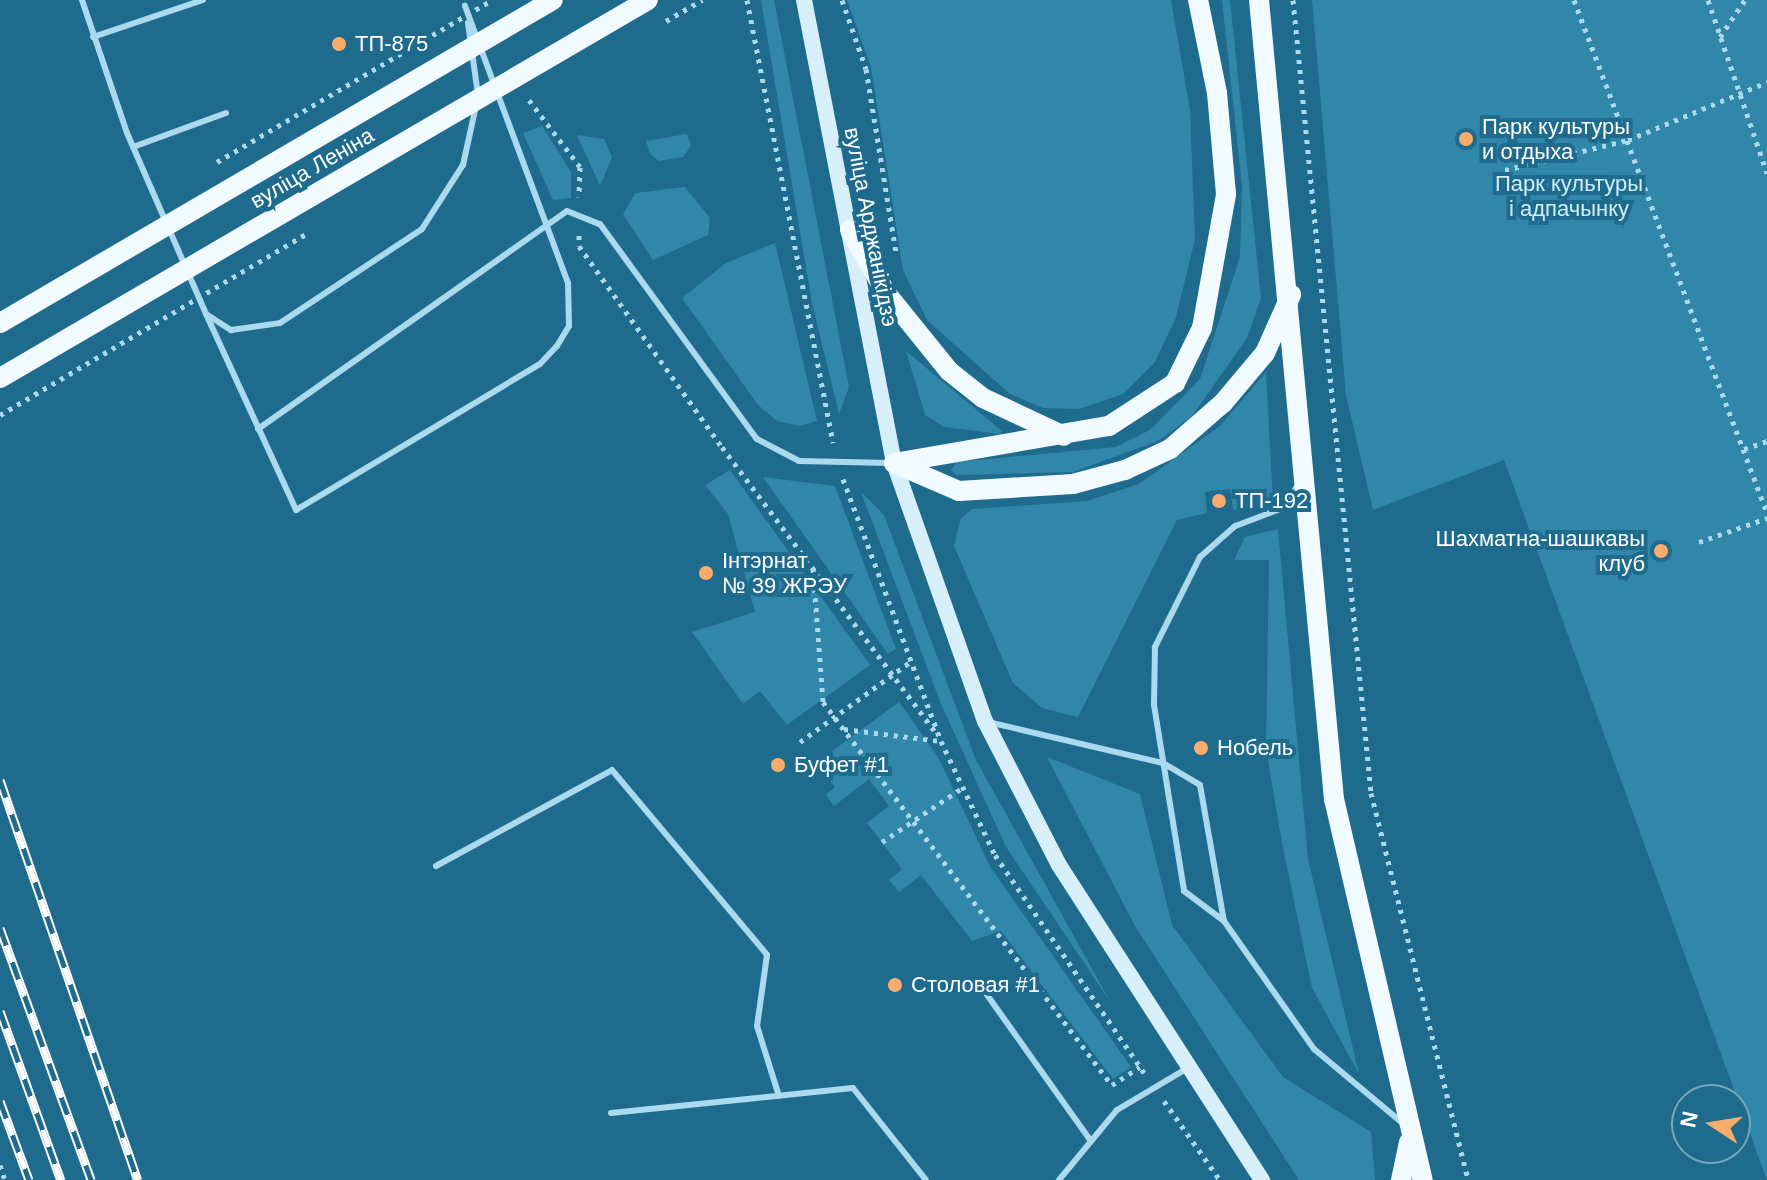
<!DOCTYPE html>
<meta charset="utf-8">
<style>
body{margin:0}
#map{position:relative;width:1767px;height:1180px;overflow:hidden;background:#1e6b8d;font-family:Helvetica,sans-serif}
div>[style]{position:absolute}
.green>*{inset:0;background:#3187aa}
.path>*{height:5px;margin-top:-2.5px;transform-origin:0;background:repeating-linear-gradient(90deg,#abd9ed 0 4px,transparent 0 10px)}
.service>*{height:6px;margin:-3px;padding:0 3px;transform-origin:3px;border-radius:3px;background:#abd9ed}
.secondary>*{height:16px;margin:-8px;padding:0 8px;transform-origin:8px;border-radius:8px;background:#d7eff9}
.primary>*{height:20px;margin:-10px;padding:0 10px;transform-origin:10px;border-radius:10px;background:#f1faff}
.rail>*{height:9px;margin-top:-4.5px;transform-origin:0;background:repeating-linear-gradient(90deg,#1e6b8d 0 18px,#fff 0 36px);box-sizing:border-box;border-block:2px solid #fff}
.path-bridge>*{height:5px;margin-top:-2.5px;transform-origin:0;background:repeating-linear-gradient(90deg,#abd9ed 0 4px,transparent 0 10px)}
.primary-bridge>*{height:20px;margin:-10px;padding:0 10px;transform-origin:10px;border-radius:10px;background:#f1faff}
.dots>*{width:22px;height:22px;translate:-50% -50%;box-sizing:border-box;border:4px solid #1e6b8d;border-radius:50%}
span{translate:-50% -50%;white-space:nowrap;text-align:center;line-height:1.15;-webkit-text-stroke:8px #1e6b8d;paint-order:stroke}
.poi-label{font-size:22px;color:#fff}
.left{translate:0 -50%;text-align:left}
.right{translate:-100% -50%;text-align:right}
.street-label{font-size:22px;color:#fff}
.park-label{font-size:22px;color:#d0edf9}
.north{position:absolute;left:1671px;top:1084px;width:80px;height:80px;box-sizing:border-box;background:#1e6b8d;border:2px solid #78a6bb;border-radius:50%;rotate:282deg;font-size:22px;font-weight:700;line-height:32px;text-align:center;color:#fff}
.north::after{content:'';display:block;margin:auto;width:28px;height:36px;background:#fcac6a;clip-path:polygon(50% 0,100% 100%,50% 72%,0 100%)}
</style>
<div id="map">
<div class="green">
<i style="clip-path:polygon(761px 0,774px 0,849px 387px,839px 414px,812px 303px)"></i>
<i style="clip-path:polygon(847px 0,1171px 0,1190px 110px,1195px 239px,1176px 317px,1155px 362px,1123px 394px,1079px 409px,1043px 408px,1010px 394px,927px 320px,903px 270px,871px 67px)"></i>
<i style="clip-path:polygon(1222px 0,1230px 0,1261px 298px,1247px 338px,1192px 416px,1158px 441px,1073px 472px,957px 475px,951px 470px,957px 462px,1116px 447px,1150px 430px,1200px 379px,1240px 257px,1242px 186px)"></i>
<i style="clip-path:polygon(1312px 0,1767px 0,1767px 1180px,1504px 460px,1373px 510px,1346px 395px)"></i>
<i style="clip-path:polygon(542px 126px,571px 172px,571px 198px,553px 200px,523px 133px)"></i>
<i style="clip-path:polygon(687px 134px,691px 146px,683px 157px,659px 161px,650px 154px,646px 141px)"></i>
<i style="clip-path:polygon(577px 135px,604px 139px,612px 157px,600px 186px)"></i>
<i style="clip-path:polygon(685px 187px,710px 218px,708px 235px,653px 260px,623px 214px,635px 193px)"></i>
<i style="clip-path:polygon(775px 243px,817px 421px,800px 426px,777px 421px,758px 405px,682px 298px,726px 263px)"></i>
<i style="clip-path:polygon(906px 351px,1002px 431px,1000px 434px,944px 427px,925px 415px)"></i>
<i style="clip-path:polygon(1266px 372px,1273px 502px,1233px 510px,1230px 489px,1205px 492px,1207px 513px,1177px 520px,1078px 717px,1042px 708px,1013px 683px,954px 546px,961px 518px,972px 509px,1087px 501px,1139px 484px,1220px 426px)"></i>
<i style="clip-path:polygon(730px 470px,870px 665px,787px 725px,760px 691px,743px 704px,692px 632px,755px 612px,728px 514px,705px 485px)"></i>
<i style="clip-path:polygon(763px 477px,835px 486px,896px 649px,888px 654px)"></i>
<i style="clip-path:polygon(861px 492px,884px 515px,976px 760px,1111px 1003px,1006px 847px,941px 704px)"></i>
<i style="clip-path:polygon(1278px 529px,1308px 859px,1359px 1074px,1312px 988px,1282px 843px,1266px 749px,1269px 560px,1234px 560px,1245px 537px)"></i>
<i style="clip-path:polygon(899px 702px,938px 757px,991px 868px,1131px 1067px,1113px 1079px,1001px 931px,972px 941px,921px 875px,899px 892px,889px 880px,902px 869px,867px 823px,889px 806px,869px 779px,834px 806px,826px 795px,835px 787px,816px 763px)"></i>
<i style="clip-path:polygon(1047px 757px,1140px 794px,1172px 925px,1283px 1077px,1371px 1132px,1375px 1180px,1299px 1180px,1135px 926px)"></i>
</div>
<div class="path">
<i style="left:747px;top:0;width:451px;rotate:79deg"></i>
<i style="left:842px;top:0;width:73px;rotate:70.8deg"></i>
<i style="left:866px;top:69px;width:186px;rotate:80.7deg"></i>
<i style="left:1293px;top:0;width:797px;rotate:84.38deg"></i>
<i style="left:1371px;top:793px;width:399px;rotate:75.9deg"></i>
<i style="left:1574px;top:0;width:548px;rotate:69.38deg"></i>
<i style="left:1708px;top:0;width:183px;rotate:71.2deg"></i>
<i style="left:1720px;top:37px;width:45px;rotate:-56deg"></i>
<i style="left:529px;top:100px;width:84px;rotate:52.7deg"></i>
<i style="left:580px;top:167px;width:30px;rotate:92deg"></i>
<i style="left:1505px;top:170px;width:127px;rotate:-13.7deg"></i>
<i style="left:1628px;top:140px;width:151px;rotate:-22.6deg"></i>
<i style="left:579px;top:235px;width:11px;rotate:90deg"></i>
<i style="left:579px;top:246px;width:247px;rotate:54.6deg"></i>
<i style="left:722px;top:447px;width:356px;rotate:53.2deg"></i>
<i style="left:1744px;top:449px;width:24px;rotate:-19deg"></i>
<i style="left:843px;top:479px;width:280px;rotate:69.5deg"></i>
<i style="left:941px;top:741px;width:126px;rotate:64.7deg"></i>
<i style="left:995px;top:855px;width:264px;rotate:55.6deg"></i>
<i style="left:1699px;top:542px;width:72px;rotate:-19.4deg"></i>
<i style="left:813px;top:568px;width:134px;rotate:85.7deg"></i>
<i style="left:823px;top:702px;width:480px;rotate:53deg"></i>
<i style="left:1112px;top:1085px;width:33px;rotate:-33deg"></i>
<i style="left:844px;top:729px;width:98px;rotate:7.1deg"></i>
<i style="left:800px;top:742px;width:136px;rotate:-36deg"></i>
<i style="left:882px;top:842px;width:97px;rotate:-34deg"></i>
<i style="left:1164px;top:1101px;width:97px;rotate:54.7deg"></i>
<i style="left:0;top:1165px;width:16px;rotate:72deg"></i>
</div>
<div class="service">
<i style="left:82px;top:0;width:140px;rotate:71.3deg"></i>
<i style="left:127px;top:133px;width:197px;rotate:66.4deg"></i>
<i style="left:206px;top:314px;width:30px;rotate:33deg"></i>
<i style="left:231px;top:330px;width:49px;rotate:-8.1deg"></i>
<i style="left:280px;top:323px;width:170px;rotate:-33.5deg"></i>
<i style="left:422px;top:229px;width:76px;rotate:-57.4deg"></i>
<i style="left:463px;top:165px;width:60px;rotate:-77.6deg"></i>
<i style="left:468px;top:23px;width:73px;rotate:82.1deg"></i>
<i style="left:93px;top:37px;width:116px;rotate:-18.6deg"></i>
<i style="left:133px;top:147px;width:99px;rotate:-20.1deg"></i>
<i style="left:206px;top:314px;width:216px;rotate:65.3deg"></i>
<i style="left:296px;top:510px;width:284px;rotate:-30.9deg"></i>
<i style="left:540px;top:364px;width:25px;rotate:-47deg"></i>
<i style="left:557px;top:346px;width:23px;rotate:-59deg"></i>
<i style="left:569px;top:326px;width:43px;rotate:-91.3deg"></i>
<i style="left:568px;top:283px;width:296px;rotate:-110.4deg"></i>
<i style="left:258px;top:429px;width:378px;rotate:-35.2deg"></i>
<i style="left:567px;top:211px;width:35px;rotate:22deg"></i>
<i style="left:600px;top:224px;width:266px;rotate:53.9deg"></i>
<i style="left:757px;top:439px;width:47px;rotate:27.6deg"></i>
<i style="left:799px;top:461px;width:91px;rotate:1.3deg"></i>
<i style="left:1298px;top:485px;width:27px;rotate:123deg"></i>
<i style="left:1283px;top:508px;width:51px;rotate:159.4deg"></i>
<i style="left:1235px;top:526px;width:47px;rotate:138.5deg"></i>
<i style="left:1200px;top:557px;width:101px;rotate:116.6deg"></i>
<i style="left:1155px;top:647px;width:58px;rotate:91deg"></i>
<i style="left:1154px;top:705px;width:188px;rotate:80.8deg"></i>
<i style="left:1184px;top:891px;width:50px;rotate:36.9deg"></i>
<i style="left:1224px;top:921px;width:156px;rotate:54.9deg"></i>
<i style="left:1314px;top:1049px;width:119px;rotate:39.9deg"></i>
<i style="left:988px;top:722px;width:180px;rotate:13.2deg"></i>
<i style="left:1163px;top:763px;width:43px;rotate:30.7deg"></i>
<i style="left:1200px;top:785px;width:138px;rotate:80deg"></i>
<i style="left:436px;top:866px;width:200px;rotate:-28.6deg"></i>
<i style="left:612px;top:770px;width:241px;rotate:50deg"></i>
<i style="left:767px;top:955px;width:72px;rotate:98deg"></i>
<i style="left:757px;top:1026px;width:73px;rotate:72.6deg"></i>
<i style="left:985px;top:992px;width:183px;rotate:54.6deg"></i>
<i style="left:611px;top:1113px;width:243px;rotate:-5.9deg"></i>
<i style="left:853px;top:1088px;width:117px;rotate:51.6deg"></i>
<i style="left:1059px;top:1180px;width:91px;rotate:-50.4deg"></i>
<i style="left:1117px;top:1110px;width:80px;rotate:-30.7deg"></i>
</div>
<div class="secondary">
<i style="left:804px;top:0;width:472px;rotate:79deg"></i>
<i style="left:894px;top:463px;width:274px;rotate:70.6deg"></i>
<i style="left:985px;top:721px;width:162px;rotate:62.8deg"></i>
<i style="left:1059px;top:865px;width:375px;rotate:57.2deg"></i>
</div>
<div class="primary">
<i style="left:1259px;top:0;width:803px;rotate:84.64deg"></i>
<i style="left:1334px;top:799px;width:391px;rotate:76.9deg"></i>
<i style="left:850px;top:230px;width:73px;rotate:60.3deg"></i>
<i style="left:886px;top:293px;width:100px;rotate:51.1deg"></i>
<i style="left:949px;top:371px;width:43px;rotate:38.5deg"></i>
<i style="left:983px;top:398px;width:89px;rotate:25.1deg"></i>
<i style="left:894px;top:463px;width:218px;rotate:-9.8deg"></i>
<i style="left:1109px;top:426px;width:79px;rotate:-33.1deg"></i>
<i style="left:1175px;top:383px;width:61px;rotate:-63.9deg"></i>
<i style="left:1202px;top:328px;width:136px;rotate:-79.8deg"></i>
<i style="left:1226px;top:194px;width:101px;rotate:-95.1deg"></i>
<i style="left:1217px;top:93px;width:95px;rotate:-101.5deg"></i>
<i style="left:894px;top:463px;width:71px;rotate:23.3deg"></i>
<i style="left:959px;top:491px;width:114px;rotate:-3.5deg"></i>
<i style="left:1073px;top:484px;width:54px;rotate:-15.1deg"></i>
<i style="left:1125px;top:470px;width:50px;rotate:-25deg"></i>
<i style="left:1170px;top:449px;width:70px;rotate:-41deg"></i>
<i style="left:1223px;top:403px;width:65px;rotate:-50deg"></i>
<i style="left:1265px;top:353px;width:64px;rotate:-65.9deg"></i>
<i style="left:1401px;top:1180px;width:39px;rotate:-78deg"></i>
</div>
<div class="rail">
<i style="left:0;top:780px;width:423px;rotate:71deg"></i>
<i style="left:0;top:928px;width:268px;rotate:70.1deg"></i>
<i style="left:0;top:1011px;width:180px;rotate:70.2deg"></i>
<i style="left:0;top:1101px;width:84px;rotate:69.8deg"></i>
</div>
<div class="path-bridge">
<i style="left:666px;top:21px;width:42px;rotate:-30.3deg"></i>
<i style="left:217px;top:162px;width:319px;rotate:-30.5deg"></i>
<i style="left:0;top:415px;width:359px;rotate:-30.6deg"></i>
</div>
<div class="primary-bridge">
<i style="left:0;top:323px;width:640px;rotate:-30.29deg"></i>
<i style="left:0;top:378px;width:750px;rotate:-30.26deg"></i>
</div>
<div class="dots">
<i style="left:339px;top:44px;background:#fcac6a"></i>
<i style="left:1466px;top:139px;background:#fcac6a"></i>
<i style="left:1219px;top:501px;background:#fcac6a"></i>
<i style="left:1661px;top:551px;background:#fcac6a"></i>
<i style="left:706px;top:573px;background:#fcac6a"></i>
<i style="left:1201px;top:748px;background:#fcac6a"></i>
<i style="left:778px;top:765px;background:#fcac6a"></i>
<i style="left:895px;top:985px;background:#fcac6a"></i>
</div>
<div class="poi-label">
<span class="left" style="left:355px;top:44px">ТП-875</span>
<span class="left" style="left:1482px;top:139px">Парк культуры<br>и отдыха</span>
<span class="left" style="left:1235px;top:501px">ТП-192</span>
<span class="right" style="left:1645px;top:551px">Шахматна-шашкавы<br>клуб</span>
<span class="left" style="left:722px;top:573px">Інтэрнат<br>№ 39 ЖРЭУ</span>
<span class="left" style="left:1217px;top:748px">Нобель</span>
<span class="left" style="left:794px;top:765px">Буфет #1</span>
<span class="left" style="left:911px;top:985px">Столовая #1</span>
</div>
<div class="street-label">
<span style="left:312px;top:168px;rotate:-30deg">вуліца Леніна</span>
<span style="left:871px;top:227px;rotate:79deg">вуліца Арджанікідзэ</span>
</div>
<div class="park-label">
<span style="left:1569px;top:196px">Парк культуры<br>і адпачынку</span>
</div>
<div class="north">N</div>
</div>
